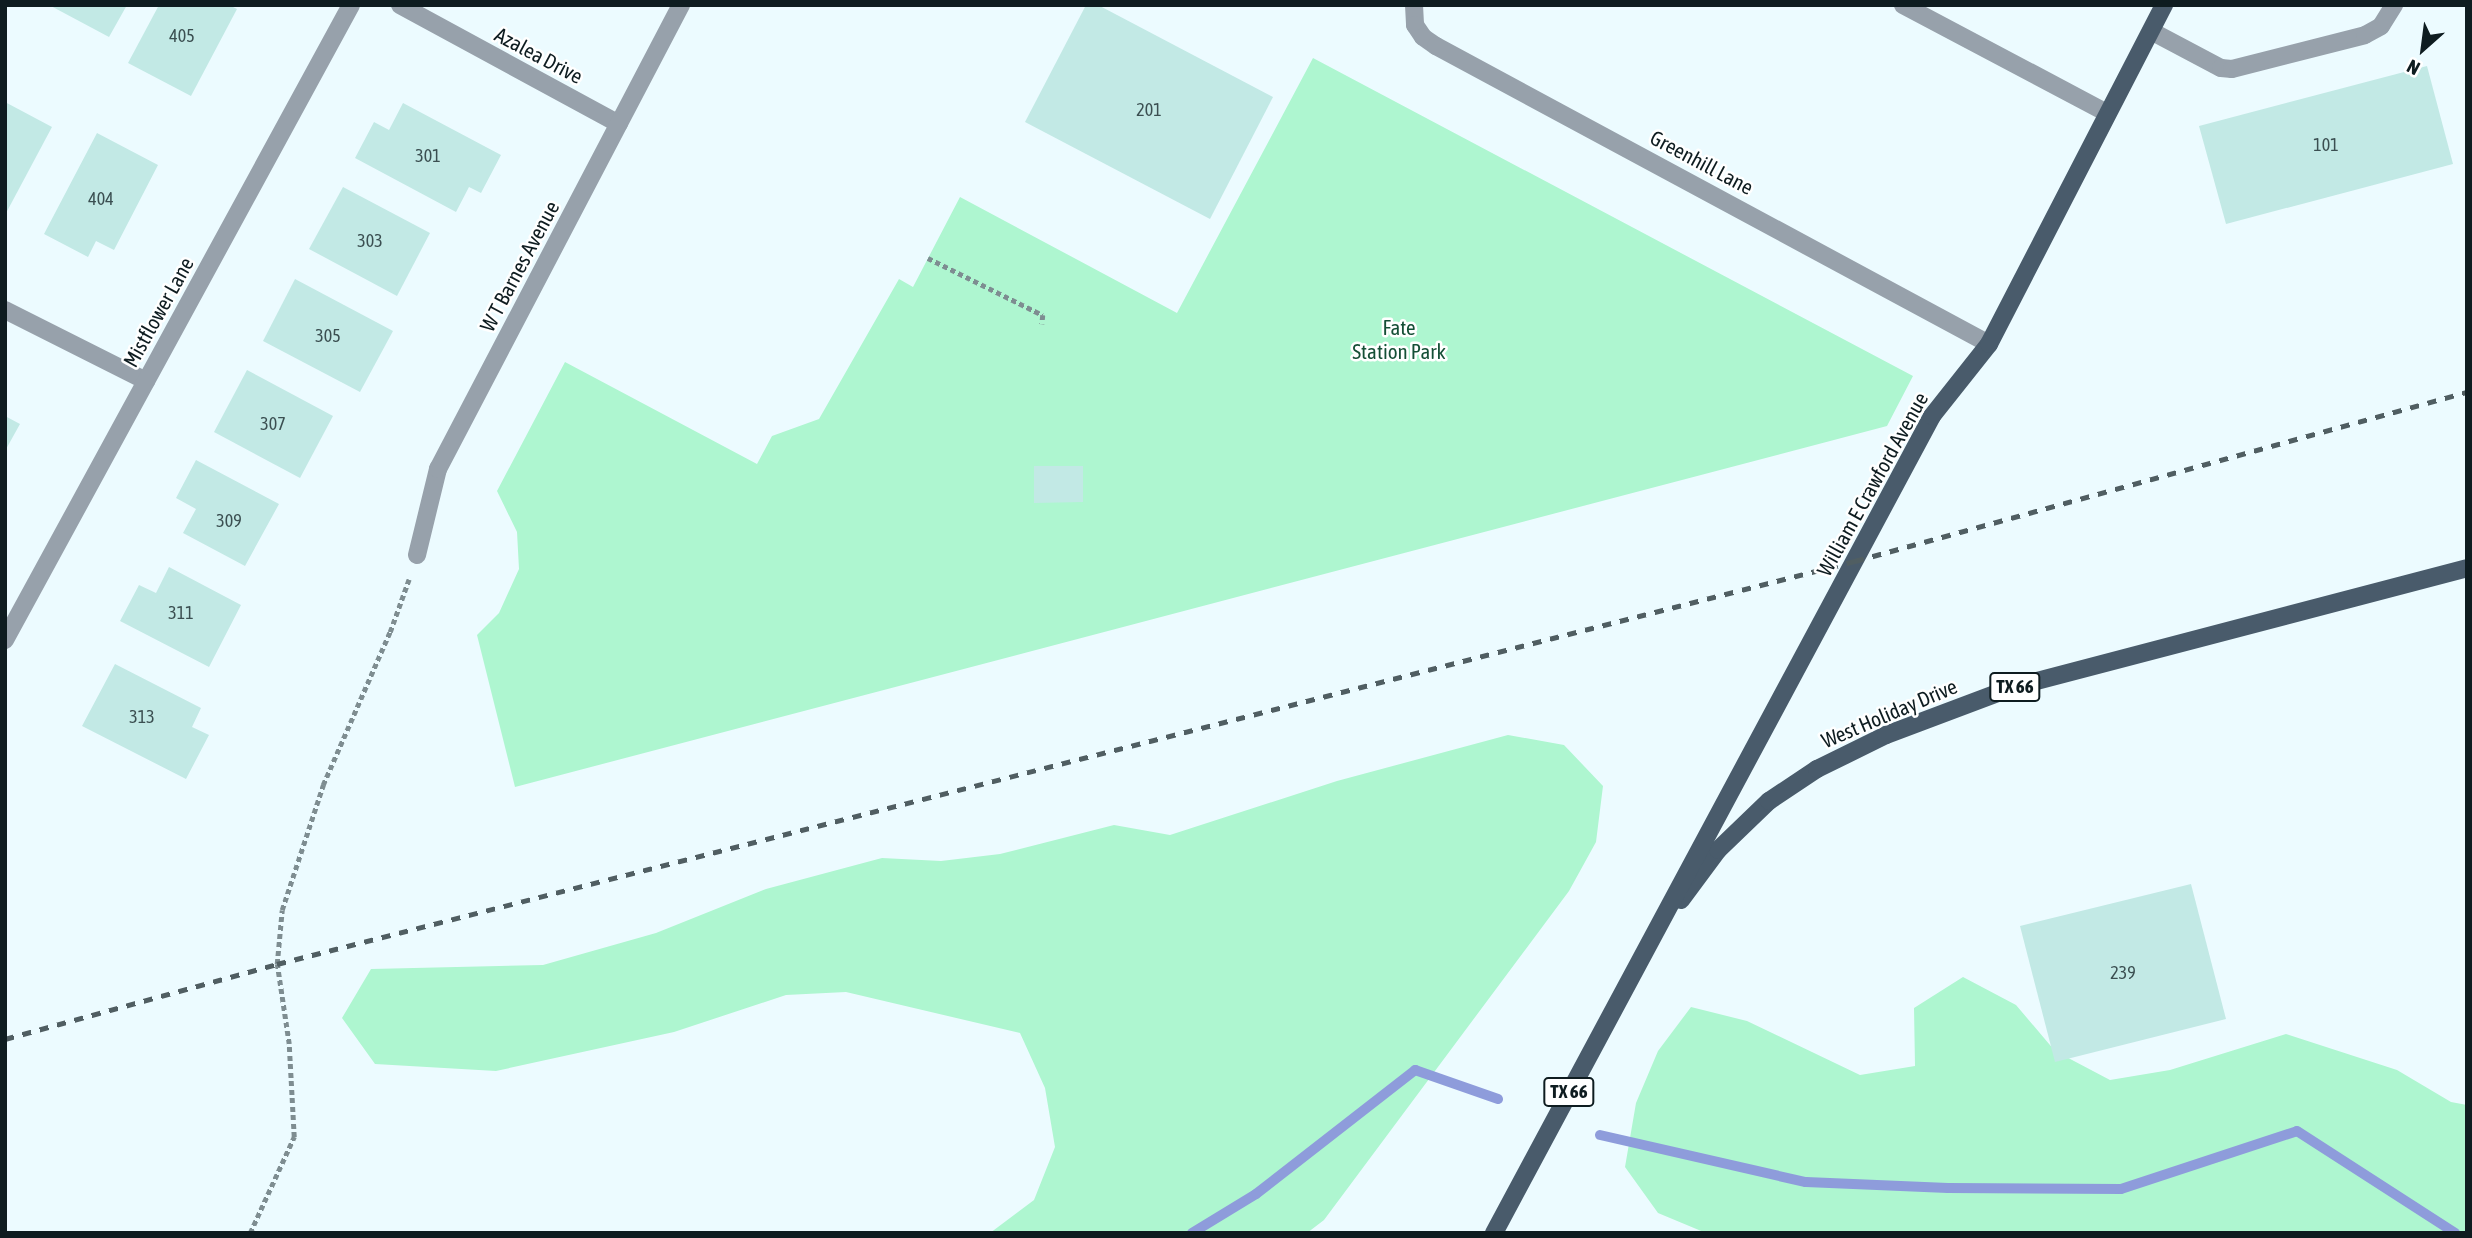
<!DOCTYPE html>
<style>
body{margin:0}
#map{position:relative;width:2472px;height:1238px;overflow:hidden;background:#ecfbff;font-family:"Asap Condensed",sans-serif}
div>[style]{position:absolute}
.green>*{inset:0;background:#aef6d0}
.stream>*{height:10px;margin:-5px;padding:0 5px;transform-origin:5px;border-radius:5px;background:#8e9cdb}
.building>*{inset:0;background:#c2e9e5}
.path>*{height:4.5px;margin-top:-2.25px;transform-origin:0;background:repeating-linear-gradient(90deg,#7e8d91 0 5px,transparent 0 8.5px)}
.minor>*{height:18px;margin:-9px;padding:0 9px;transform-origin:9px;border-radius:9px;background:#97a1ab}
.major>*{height:18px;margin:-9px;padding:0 9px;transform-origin:9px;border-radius:9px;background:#495b6b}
.rail>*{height:5px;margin-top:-2.5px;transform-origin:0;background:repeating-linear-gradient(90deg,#505e62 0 9px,transparent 0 18px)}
span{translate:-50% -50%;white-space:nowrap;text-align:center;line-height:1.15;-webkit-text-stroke:5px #fff;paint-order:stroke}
.number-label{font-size:18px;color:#3b4f51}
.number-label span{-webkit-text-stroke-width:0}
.shield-label span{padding:2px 5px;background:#fff;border:2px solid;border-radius:5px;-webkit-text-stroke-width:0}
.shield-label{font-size:19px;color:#0e1c20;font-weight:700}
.street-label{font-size:21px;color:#0e1c20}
.park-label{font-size:21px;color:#154f36}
.frame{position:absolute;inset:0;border:7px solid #0e1c20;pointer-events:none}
.north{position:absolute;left:2388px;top:14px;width:70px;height:70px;-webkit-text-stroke:5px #fff;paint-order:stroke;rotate:208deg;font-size:19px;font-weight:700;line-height:28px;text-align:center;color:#0e1c20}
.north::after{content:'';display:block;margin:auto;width:24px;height:32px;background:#0e1c20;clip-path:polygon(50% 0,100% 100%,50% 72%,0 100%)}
</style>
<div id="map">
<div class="green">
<i style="clip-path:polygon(1313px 58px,1913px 376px,1887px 426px,515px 787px,477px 635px,499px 613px,519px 569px,517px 532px,497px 491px,565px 362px,757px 464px,772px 436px,819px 419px,899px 279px,913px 287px,960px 197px,1177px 313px)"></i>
<i style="clip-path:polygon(1508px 735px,1564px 745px,1603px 786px,1596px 842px,1569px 891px,1324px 1220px,1307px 1233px,990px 1233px,1034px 1200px,1055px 1147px,1045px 1088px,1020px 1033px,846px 992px,786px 995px,674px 1032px,496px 1071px,375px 1064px,342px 1018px,371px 969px,543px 965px,656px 933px,766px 889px,882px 858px,941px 861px,1000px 854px,1114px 825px,1170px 835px,1337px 781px)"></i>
<i style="clip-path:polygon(1963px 977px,2016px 1005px,2055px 1051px,2110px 1080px,2170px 1070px,2286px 1034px,2397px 1070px,2451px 1102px,2467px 1105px,2467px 1233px,1706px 1233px,1658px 1213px,1625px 1167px,1636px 1103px,1658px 1051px,1691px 1007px,1747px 1021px,1860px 1075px,1915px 1066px,1914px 1008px)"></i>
</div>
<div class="stream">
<i style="left:1600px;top:1135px;width:211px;rotate:12.9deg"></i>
<i style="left:1806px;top:1182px;width:142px;rotate:2.4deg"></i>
<i style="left:1948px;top:1188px;width:173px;rotate:0.3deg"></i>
<i style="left:2121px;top:1189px;width:185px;rotate:-18.2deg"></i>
<i style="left:2297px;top:1131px;width:188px;rotate:32.8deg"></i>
<i style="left:1192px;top:1233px;width:75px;rotate:-31.4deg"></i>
<i style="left:1256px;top:1194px;width:202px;rotate:-37.9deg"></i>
<i style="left:1415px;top:1070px;width:88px;rotate:19.3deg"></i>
</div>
<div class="building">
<i style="clip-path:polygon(49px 5px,127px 5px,109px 37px)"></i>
<i style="clip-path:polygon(159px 5px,229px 5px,237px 9px,191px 96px,128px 63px)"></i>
<i style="clip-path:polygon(1086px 5px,1098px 5px,1273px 97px,1210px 219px,1025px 122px)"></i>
<i style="clip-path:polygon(2427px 66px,2453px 164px,2226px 224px,2199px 126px)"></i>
<i style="clip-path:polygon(5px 102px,52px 127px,5px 215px)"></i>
<i style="clip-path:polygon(403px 103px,501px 155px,481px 193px,469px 187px,456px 212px,355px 158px,374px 122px,389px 130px)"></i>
<i style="clip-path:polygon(97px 133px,158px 165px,114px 250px,96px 241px,88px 257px,44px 234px)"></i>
<i style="clip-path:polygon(343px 187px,430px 233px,397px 296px,309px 249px)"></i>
<i style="clip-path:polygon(295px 279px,393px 331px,360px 392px,263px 341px)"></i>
<i style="clip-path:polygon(247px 370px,333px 416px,300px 478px,214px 432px)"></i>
<i style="clip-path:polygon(5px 416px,20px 424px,5px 451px)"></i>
<i style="clip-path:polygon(196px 460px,279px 504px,245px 566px,183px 533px,196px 509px,176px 498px)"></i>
<i style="clip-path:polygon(1034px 466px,1083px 466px,1083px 502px,1034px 503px)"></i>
<i style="clip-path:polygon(169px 567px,241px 605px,209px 667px,120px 621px,139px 585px,156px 593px)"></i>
<i style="clip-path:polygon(115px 664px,201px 708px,192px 727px,209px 735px,186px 779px,82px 726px)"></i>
<i style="clip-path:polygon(2191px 884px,2226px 1019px,2055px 1062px,2020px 926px)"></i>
</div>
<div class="path">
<i style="left:928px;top:258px;width:128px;rotate:26.4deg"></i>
<i style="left:1043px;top:315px;width:9px;rotate:96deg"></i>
<i style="left:250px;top:1233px;width:106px;rotate:-65.4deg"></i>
<i style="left:294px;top:1137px;width:93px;rotate:-93.1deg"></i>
<i style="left:289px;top:1044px;width:81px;rotate:-98.5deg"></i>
<i style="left:277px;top:964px;width:54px;rotate:-84.7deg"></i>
<i style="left:282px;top:910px;width:132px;rotate:-71.8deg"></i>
<i style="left:323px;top:785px;width:167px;rotate:-66.4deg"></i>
<i style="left:390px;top:632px;width:56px;rotate:-70.3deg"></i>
</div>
<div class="minor">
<i style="left:400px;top:5px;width:249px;rotate:28.5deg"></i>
<i style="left:1414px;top:5px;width:20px;rotate:87deg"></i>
<i style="left:1415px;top:25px;width:14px;rotate:56deg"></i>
<i style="left:1423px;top:37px;width:16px;rotate:35deg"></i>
<i style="left:1436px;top:46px;width:628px;rotate:28.32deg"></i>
<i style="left:1903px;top:5px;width:231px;rotate:27.9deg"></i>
<i style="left:2151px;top:31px;width:79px;rotate:27.9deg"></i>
<i style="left:2221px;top:68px;width:11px;rotate:5deg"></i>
<i style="left:2232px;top:69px;width:137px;rotate:-14.3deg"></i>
<i style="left:2365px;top:35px;width:18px;rotate:-29deg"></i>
<i style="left:2381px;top:26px;width:25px;rotate:-58deg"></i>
<i style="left:5px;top:310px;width:158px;rotate:26.7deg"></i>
<i style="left:417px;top:555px;width:89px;rotate:-76.3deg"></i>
<i style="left:438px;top:469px;width:524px;rotate:-62.36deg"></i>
<i style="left:5px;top:640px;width:723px;rotate:-61.41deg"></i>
</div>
<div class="major">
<i style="left:1681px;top:900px;width:62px;rotate:-53.5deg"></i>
<i style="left:1718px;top:850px;width:71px;rotate:-43.9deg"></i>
<i style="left:1769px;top:801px;width:58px;rotate:-33.7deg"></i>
<i style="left:1817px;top:769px;width:77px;rotate:-26.2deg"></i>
<i style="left:1886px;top:735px;width:137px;rotate:-20.6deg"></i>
<i style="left:2014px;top:687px;width:468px;rotate:-14.7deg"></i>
<i style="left:1494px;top:1233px;width:927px;rotate:-61.8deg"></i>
<i style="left:1932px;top:416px;width:92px;rotate:-51.6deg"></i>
<i style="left:1989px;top:344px;width:382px;rotate:-62.7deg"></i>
</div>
<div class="rail">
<i style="left:5px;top:1039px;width:282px;rotate:-15.4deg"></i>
<i style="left:277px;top:964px;width:1629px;rotate:-14.33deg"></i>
<i style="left:1855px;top:561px;width:635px;rotate:-15.44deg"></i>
</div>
<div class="number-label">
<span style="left:182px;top:36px">405</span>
<span style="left:1149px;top:110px">201</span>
<span style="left:2326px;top:145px">101</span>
<span style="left:428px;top:156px">301</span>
<span style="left:101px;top:199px">404</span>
<span style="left:370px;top:241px">303</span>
<span style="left:328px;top:336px">305</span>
<span style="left:273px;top:424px">307</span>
<span style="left:229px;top:521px">309</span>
<span style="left:181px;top:613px">311</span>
<span style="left:142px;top:717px">313</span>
<span style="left:2123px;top:973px">239</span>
</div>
<div class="shield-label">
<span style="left:2015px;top:687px">TX 66</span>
<span style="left:1569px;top:1092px">TX 66</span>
</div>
<div class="street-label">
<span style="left:539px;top:55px;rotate:28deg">Azalea Drive</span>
<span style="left:1702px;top:162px;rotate:28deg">Greenhill Lane</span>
<span style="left:519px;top:266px;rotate:-62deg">W T Barnes Avenue</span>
<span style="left:158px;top:312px;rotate:-61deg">Mistflower Lane</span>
<span style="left:1872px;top:484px;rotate:-61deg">William E Crawford Avenue</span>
<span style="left:1889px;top:713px;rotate:-23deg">West Holiday Drive</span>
</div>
<div class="park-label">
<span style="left:1399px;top:339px">Fate<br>Station Park</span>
</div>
<div class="frame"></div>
<div class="north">N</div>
</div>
